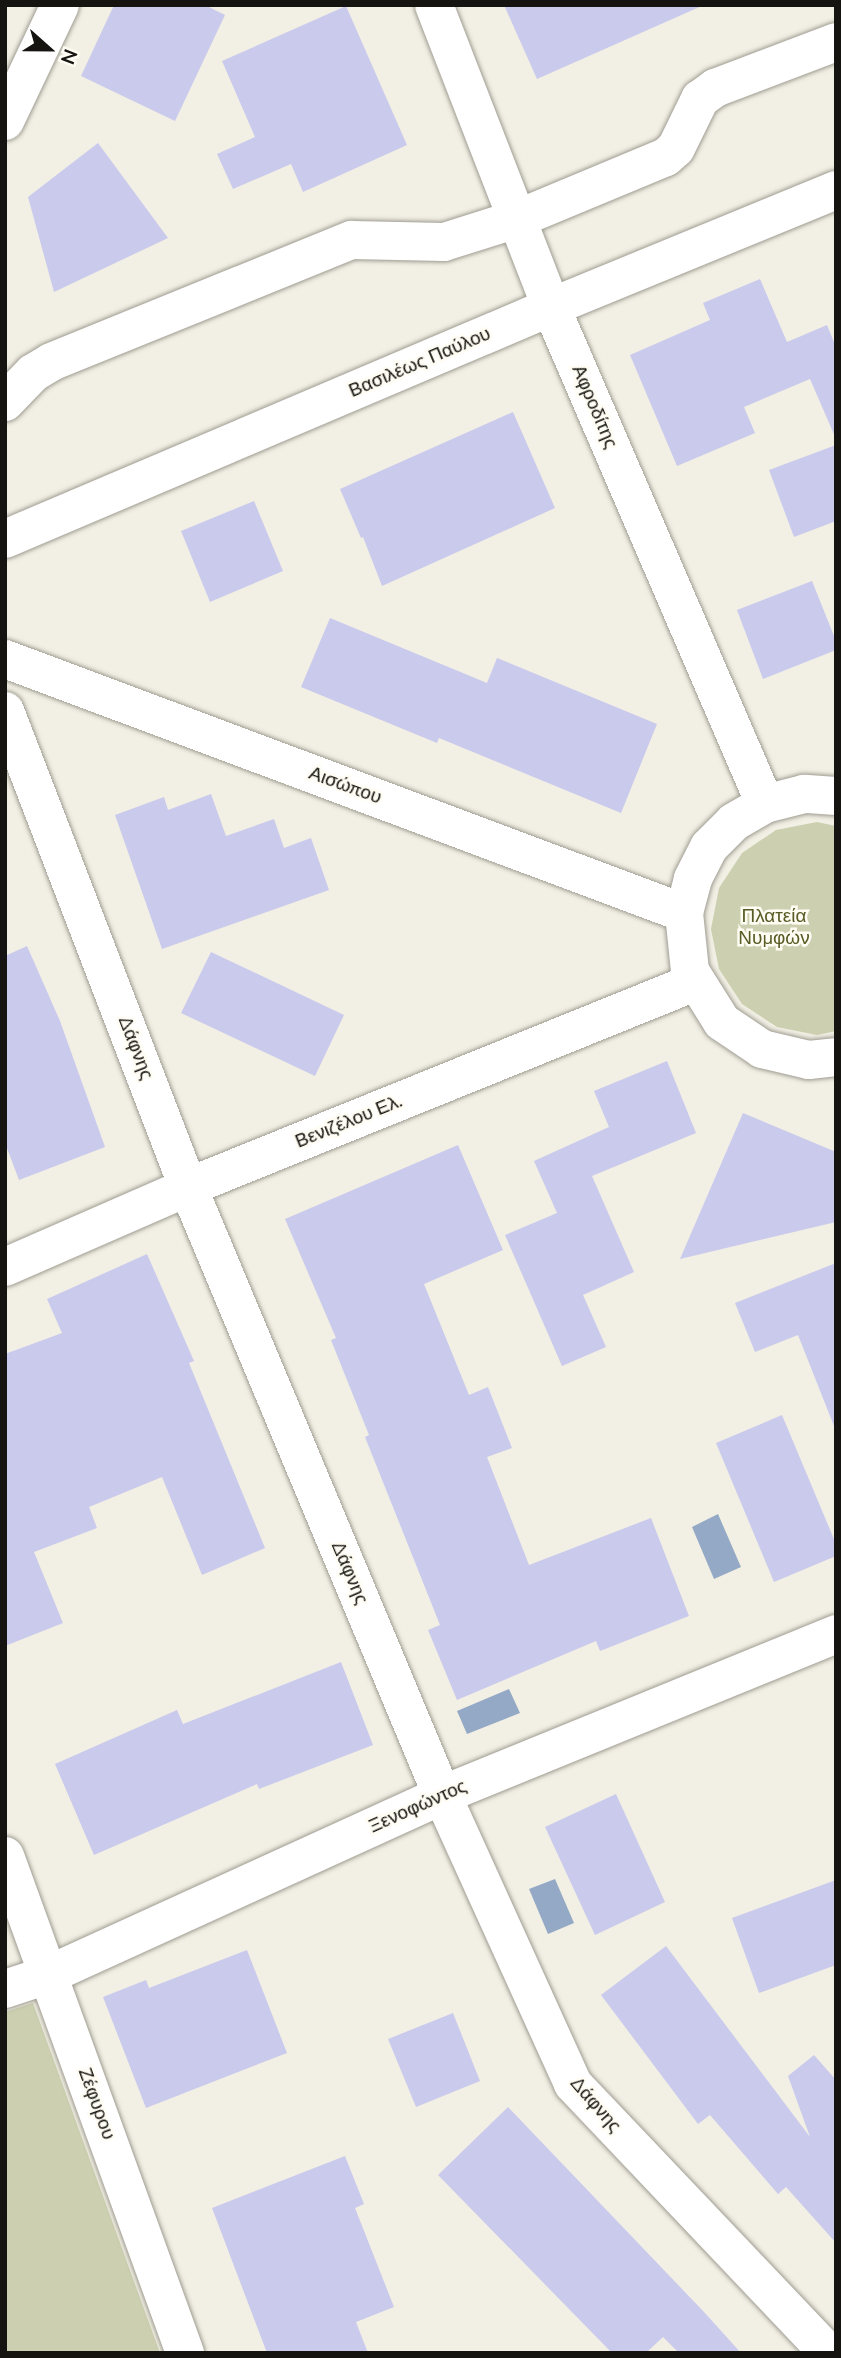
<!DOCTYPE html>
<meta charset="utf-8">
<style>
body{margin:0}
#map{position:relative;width:841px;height:2358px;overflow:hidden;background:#f2efe4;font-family:"Nunito Sans",sans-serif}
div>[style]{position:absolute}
.green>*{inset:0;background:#ccd0b0}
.water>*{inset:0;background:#94a9c5}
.building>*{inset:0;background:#cacaed}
.roads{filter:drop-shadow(0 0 2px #9f9c92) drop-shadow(0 0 2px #9f9c92)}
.minor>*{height:38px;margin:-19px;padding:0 19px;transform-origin:19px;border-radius:19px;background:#fff}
span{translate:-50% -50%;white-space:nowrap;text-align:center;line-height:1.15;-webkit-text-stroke:5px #fffcf3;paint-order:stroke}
.street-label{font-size:19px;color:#151410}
.park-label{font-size:19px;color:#575b24}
.frame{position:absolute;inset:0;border:7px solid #151410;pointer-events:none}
.north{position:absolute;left:14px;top:14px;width:70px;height:70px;-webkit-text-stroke:5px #fffcf3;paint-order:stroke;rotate:111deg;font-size:19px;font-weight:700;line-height:28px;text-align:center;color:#151410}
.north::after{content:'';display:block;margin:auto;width:24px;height:32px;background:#151410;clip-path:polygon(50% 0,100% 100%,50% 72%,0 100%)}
</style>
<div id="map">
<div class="green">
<i style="clip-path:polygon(817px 822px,836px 826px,836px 1031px,817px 1035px,777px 1027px,742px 1004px,719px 969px,711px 929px,719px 888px,742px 853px,776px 830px)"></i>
<i style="clip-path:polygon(33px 2003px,160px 2353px,5px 2353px,5px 2012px)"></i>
</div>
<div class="water">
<i style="clip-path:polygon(718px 1514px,741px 1567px,714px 1579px,692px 1527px)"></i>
<i style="clip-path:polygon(509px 1689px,520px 1713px,467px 1734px,457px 1711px)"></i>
<i style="clip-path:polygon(555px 1879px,574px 1923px,548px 1934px,529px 1889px)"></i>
</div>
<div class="building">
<i style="clip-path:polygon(114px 5px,205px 5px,225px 15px,175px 121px,81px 76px)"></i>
<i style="clip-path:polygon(504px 5px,704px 5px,537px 79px)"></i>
<i style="clip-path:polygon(346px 6px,407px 145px,303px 192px,291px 164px,233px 189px,217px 154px,255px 137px,222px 61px)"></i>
<i style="clip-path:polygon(98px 143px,168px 238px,54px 292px,28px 197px)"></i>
<i style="clip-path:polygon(760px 279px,787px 342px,827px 325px,836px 347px,836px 439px,810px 379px,744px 407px,755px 433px,677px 466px,630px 355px,710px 320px,703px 303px)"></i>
<i style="clip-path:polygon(513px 412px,555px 508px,382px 586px,363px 537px,361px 538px,340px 489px)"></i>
<i style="clip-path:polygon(836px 445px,836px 521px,794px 537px,769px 470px)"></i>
<i style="clip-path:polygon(254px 501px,283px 571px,210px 602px,181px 531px)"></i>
<i style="clip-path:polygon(812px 581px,836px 641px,836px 650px,763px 679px,737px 610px)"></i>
<i style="clip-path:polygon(330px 618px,487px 683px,497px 658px,657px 724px,621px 813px,439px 738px,437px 743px,301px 687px)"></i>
<i style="clip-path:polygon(211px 794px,226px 836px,274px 819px,284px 848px,311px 838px,329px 890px,162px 949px,115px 815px,164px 797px,168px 810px)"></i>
<i style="clip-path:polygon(27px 946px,60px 1021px,105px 1147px,19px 1180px,5px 1143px,5px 956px)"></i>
<i style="clip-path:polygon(211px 952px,344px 1015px,315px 1076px,181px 1013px)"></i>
<i style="clip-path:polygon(667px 1061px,696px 1133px,592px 1176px,634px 1272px,583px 1295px,606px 1347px,562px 1366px,505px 1235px,557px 1213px,534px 1161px,609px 1127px,594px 1091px)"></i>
<i style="clip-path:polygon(743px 1113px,836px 1152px,836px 1222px,680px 1259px)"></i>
<i style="clip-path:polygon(458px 1145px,503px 1250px,424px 1284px,469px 1395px,488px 1387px,512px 1448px,487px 1457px,529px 1565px,651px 1518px,689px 1616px,600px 1651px,596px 1641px,457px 1700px,428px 1630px,440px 1625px,365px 1437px,369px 1435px,331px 1340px,336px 1338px,285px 1219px)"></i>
<i style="clip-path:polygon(147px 1254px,194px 1361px,189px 1363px,265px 1548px,202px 1575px,162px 1477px,89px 1507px,97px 1528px,34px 1552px,63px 1623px,5px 1646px,5px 1354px,62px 1333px,47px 1299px)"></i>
<i style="clip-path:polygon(836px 1263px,836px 1425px,834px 1426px,798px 1335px,755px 1352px,735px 1303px)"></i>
<i style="clip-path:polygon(782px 1415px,836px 1544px,836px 1556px,774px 1582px,716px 1443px)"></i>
<i style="clip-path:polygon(341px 1662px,373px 1745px,259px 1789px,257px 1784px,94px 1855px,55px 1764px,177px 1710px,183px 1724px)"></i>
<i style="clip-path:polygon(616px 1794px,665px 1902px,595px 1935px,545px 1827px)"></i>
<i style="clip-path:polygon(836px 1880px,836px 1965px,759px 1993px,732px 1918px)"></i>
<i style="clip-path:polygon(666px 1946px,810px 2137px,788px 2076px,814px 2055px,836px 2080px,836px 2243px,786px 2187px,778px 2194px,710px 2115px,698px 2124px,601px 1995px)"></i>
<i style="clip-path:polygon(247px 1950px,287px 2053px,146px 2108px,103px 1997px,146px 1980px,149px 1988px)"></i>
<i style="clip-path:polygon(453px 2013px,480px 2081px,416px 2107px,388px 2039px)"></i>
<i style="clip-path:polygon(508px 2107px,704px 2312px,741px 2353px,679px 2353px,663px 2337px,646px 2353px,612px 2353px,438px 2175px)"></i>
<i style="clip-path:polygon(345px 2156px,364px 2204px,355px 2208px,394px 2307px,356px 2322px,368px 2353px,267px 2353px,212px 2208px)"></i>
</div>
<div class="roads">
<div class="minor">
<i style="left:434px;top:5px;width:324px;rotate:68.8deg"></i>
<i style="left:551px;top:307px;width:541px;rotate:66.7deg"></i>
<i style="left:5px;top:121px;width:128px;rotate:-64.6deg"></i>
<i style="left:5px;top:402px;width:40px;rotate:-46deg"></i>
<i style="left:33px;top:373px;width:21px;rotate:-31deg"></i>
<i style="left:51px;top:362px;width:325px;rotate:-22.1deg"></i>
<i style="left:352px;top:240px;width:92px;rotate:1.2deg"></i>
<i style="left:444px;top:242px;width:77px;rotate:-17.5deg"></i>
<i style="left:517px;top:219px;width:161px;rotate:-22.6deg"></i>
<i style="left:666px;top:157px;width:13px;rotate:-42deg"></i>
<i style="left:676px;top:148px;width:55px;rotate:-63.9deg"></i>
<i style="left:700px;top:99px;width:19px;rotate:-36deg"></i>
<i style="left:715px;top:88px;width:129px;rotate:-20.8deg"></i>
<i style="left:5px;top:539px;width:593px;rotate:-23.02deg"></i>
<i style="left:551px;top:307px;width:308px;rotate:-22.3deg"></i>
<i style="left:5px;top:659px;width:725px;rotate:20.51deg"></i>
<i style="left:5px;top:711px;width:510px;rotate:68.97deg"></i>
<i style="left:188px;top:1187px;width:659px;rotate:67.33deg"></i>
<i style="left:442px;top:1795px;width:317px;rotate:65.6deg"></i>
<i style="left:573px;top:2084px;width:371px;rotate:46.5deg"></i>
<i style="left:836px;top:796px;width:32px;rotate:-176deg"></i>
<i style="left:804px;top:794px;width:40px;rotate:165.6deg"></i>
<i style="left:765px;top:804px;width:36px;rotate:150deg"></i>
<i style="left:734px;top:822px;width:35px;rotate:135deg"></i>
<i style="left:709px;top:847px;width:36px;rotate:117deg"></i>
<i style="left:693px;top:879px;width:35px;rotate:105deg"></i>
<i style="left:684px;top:913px;width:58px;rotate:84.1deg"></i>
<i style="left:690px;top:971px;width:60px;rotate:57.9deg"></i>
<i style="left:722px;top:1022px;width:48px;rotate:34deg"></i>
<i style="left:762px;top:1049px;width:48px;rotate:13.2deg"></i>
<i style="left:809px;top:1060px;width:27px;rotate:-6deg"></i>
<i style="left:5px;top:1267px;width:200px;rotate:-23.6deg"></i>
<i style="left:188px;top:1187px;width:547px;rotate:-22.02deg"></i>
<i style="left:5px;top:1856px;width:529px;rotate:70.09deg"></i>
<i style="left:5px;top:1989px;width:47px;rotate:-18.4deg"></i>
<i style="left:50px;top:1974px;width:431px;rotate:-24.5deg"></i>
<i style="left:442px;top:1795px;width:426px;rotate:-22.2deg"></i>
</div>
</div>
<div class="street-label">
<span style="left:420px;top:363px;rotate:-23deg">Βασιλέως Παύλου</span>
<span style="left:594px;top:407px;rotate:67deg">Αφροδίτης</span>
<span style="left:345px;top:786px;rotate:20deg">Αισώπου</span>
<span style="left:135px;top:1048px;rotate:69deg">Δάφνης</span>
<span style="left:349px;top:1122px;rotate:-22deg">Βενιζέλου Ελ.</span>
<span style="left:349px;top:1573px;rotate:67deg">Δάφνης</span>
<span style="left:418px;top:1807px;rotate:-24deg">Ξενοφώντος</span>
<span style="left:96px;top:2104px;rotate:70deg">Ζέφυρου</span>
<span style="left:595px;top:2105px;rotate:49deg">Δάφνης</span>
</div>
<div class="park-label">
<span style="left:774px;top:928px">Πλατεία<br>Νυμφών</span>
</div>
<div class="frame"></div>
<div class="north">N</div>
</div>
